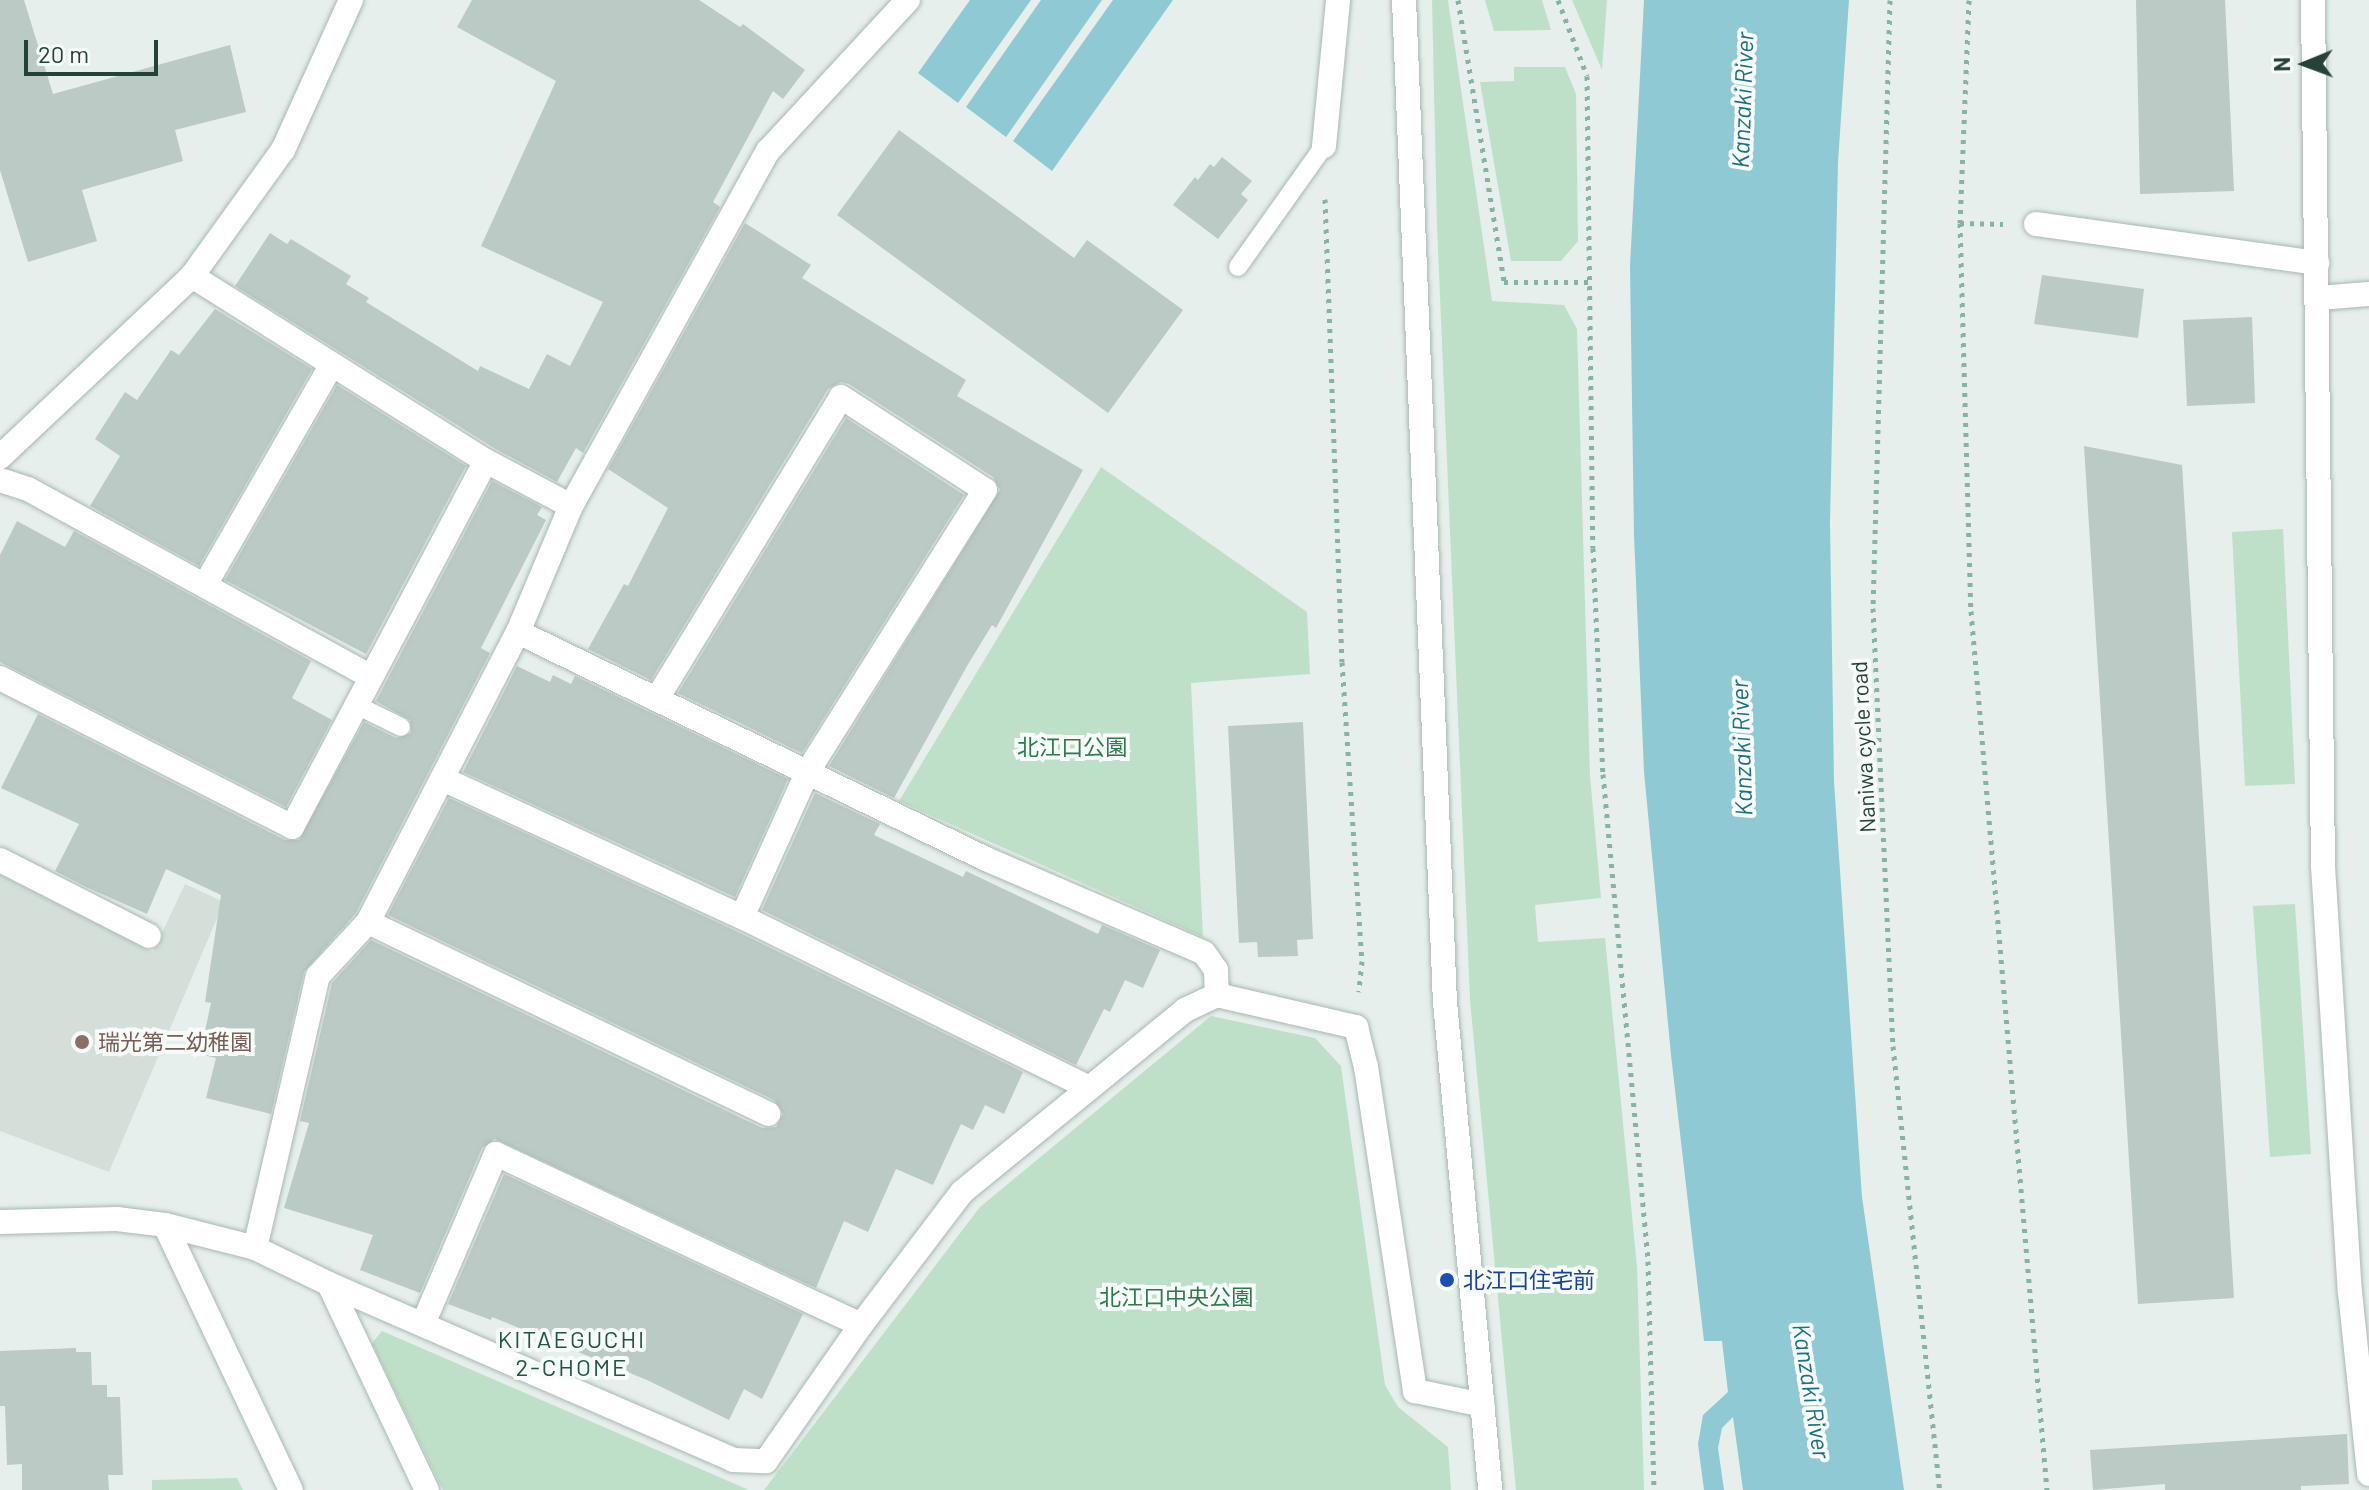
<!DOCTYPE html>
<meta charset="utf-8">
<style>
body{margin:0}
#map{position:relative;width:2369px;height:1490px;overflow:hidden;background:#e6efeb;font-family:Barlow,"Noto Sans JP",sans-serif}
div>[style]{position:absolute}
.built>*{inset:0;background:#d4dfda}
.green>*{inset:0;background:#bfe0c8}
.water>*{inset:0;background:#8ec9d4}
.building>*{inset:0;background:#bbcac4}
.path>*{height:5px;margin-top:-2.5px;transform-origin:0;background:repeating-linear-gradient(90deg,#86b3a5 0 4px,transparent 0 10px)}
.roads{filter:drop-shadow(0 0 2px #a8b8b2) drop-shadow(0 0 2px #a8b8b2)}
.lane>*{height:18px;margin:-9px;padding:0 9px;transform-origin:9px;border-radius:9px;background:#fff}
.street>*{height:24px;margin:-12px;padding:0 12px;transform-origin:12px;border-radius:12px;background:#fff}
.secondary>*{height:24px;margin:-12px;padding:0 12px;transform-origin:12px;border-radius:12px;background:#fff}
.dots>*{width:22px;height:22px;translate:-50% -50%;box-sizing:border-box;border:4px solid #f7fbf9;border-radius:50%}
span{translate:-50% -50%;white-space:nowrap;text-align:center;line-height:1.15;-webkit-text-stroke:8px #f7fbf9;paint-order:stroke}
.park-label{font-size:22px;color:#2d7a4b}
.street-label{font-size:22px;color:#24423a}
.education-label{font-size:22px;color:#785e54}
.left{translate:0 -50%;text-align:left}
.transit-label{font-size:22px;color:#164399}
.water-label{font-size:24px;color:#1c6f80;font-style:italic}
.neighbourhood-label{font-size:24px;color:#1f5548;letter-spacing:2px}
.north{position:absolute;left:2265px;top:24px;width:80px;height:80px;-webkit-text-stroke:6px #f7fbf9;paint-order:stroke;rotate:269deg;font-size:22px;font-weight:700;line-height:32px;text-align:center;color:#24423a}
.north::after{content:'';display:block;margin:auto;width:28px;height:36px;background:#24423a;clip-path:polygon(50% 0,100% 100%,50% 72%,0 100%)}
.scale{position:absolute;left:24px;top:40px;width:134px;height:36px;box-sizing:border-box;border:4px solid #24423a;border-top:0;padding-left:10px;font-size:24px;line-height:28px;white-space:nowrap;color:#24423a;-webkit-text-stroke:6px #f7fbf9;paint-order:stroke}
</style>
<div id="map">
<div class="built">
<i style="clip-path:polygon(0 875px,153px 952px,185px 884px,224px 902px,109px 1172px,0 1131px)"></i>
</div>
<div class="green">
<i style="clip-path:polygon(1432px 0,1448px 0,1492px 301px,1564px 305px,1577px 329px,1590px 775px,1601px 898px,1535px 905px,1538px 942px,1605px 938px,1637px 1267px,1644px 1490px,1516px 1490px,1470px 1000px,1437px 226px)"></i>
<i style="clip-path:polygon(1485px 0,1542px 0,1551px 30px,1494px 31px)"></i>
<i style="clip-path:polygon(1572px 0,1607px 0,1602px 70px)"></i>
<i style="clip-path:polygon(1514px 67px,1565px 67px,1576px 94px,1578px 241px,1561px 261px,1511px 261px,1480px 82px,1514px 81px)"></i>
<i style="clip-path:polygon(1101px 467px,1307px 612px,1310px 674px,1191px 683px,1203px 937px,899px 801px)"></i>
<i style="clip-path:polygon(2283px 529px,2295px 784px,2245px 786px,2232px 532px)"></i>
<i style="clip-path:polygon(2295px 904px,2311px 1154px,2270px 1157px,2253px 906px)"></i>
<i style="clip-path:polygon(1211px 1016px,1315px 1038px,1341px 1066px,1385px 1385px,1398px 1407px,1448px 1447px,1451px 1490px,764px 1490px,980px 1207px)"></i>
<i style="clip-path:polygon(382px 1331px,749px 1490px,443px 1490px,372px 1343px)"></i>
<i style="clip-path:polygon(237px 1478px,243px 1490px,152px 1490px,152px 1480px)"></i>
</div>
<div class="water">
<i style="clip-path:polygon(970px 0,1031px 0,958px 103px,918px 73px)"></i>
<i style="clip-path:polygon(1041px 0,1102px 0,1006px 137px,966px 107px)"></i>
<i style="clip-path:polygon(1113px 0,1173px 0,1052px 171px,1013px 141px)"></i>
<i style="clip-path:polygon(1644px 0,1849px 0,1838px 162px,1830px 522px,1834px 782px,1862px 1197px,1904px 1490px,1743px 1490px,1733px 1417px,1722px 1428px,1718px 1448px,1724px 1490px,1704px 1490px,1698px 1444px,1703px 1415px,1728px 1392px,1722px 1341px,1704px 1341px,1671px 1055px,1644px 772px,1634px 535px,1630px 266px)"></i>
</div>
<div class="building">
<i style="clip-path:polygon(0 0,24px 0,53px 94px,230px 45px,246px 112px,175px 130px,183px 161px,82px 190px,97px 241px,28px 262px,0 170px)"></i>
<i style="clip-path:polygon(472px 0,699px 0,740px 27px,743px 24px,805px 70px,783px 99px,773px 91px,713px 202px,720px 207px,583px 453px,576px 448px,557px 482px,494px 448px,235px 286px,270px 233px,287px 244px,291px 239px,351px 276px,346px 284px,369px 298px,366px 302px,478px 371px,480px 366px,529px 389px,547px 354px,570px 366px,603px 302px,481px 246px,556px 81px,457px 27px)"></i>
<i style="clip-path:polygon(2136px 0,2225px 0,2234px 191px,2140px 194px)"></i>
<i style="clip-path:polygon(899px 130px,1074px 258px,1087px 240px,1183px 310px,1108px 413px,837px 215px)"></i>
<i style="clip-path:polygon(1222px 157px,1252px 181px,1241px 194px,1248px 200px,1218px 239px,1173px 205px,1195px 177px,1198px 180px,1210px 164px,1214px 167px)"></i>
<i style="clip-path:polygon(745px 223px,811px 265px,802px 278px,966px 380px,957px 396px,1083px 470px,996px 628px,992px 625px,967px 666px,894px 798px,829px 766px,1000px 490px,993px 477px,849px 384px,841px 382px,828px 389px,651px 680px,588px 649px,624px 584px,628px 586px,668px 508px,608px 469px)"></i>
<i style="clip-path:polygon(2042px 275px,2144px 289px,2138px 338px,2034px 324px)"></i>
<i style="clip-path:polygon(215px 309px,312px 369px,199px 566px,90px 506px,120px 456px,95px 439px,125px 392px,137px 400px,171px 350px,179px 355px)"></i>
<i style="clip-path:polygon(2252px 317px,2255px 403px,2187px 406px,2183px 320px)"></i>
<i style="clip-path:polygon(337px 385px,466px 466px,366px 654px,225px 580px)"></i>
<i style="clip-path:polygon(846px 418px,964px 495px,802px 753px,678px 693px)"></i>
<i style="clip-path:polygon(2084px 446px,2182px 465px,2234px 1298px,2138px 1304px)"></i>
<i style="clip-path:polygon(492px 481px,542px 507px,537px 515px,546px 520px,481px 648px,490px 653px,356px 913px,304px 972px,271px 1114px,206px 1098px,216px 1058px,200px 1054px,211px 1003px,205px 1002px,221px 895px,166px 869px,147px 914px,86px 887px,55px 871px,79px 824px,1px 788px,38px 714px,285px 840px,299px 840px,364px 722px,396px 738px,411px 733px,410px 720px,376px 701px)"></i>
<i style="clip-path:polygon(17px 521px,65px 547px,74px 531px,311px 661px,292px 698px,332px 720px,286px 807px,0 662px,0 555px)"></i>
<i style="clip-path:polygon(517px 666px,550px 682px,553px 675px,571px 684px,575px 676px,788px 779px,735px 897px,463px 772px)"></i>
<i style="clip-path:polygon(1303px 722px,1313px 939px,1297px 940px,1298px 956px,1258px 957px,1257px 942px,1239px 943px,1228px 726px)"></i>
<i style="clip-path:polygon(815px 793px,880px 824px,874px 835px,963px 877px,966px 871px,1098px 934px,1102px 925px,1160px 950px,1143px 988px,1125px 980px,1110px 1012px,1104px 1009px,1076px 1065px,762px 910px)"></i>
<i style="clip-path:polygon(449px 798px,736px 931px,1023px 1072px,1004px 1114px,985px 1105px,973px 1130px,961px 1124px,933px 1185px,896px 1169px,868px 1232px,844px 1221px,816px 1288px,495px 1139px,482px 1148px,420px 1293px,360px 1270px,373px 1235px,284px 1208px,309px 1123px,300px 1121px,332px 983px,371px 940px,762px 1128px,776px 1127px,783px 1114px,774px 1100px,388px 915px)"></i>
<i style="clip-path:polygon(504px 1174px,803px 1314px,762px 1399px,744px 1389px,729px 1420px,647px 1380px,492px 1317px,491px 1320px,448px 1304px)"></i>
<i style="clip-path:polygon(76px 1348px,76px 1352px,91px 1352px,92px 1385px,107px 1385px,107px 1397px,120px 1397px,123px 1475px,108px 1475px,109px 1490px,22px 1490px,22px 1464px,7px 1465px,5px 1406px,0 1406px,0 1351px)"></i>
<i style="clip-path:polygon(2347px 1434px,2349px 1484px,2301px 1486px,2301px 1490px,2165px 1490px,2165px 1484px,2093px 1490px,2090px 1450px)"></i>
</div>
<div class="path">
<i style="left:1458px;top:0;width:286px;rotate:80.7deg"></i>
<i style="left:1504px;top:282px;width:87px"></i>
<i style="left:1558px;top:0;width:81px;rotate:69.1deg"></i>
<i style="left:1587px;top:76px;width:472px;rotate:89.3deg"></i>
<i style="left:1593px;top:548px;width:226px;rotate:87.5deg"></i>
<i style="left:1603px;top:774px;width:489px;rotate:84.7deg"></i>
<i style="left:1648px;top:1261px;width:229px;rotate:88.5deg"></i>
<i style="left:1890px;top:0;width:608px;rotate:91.6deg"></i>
<i style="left:1873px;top:608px;width:438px;rotate:87.4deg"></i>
<i style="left:1893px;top:1046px;width:446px;rotate:84deg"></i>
<i style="left:1969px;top:0;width:223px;rotate:92.3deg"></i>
<i style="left:1960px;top:223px;width:388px;rotate:88.4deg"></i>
<i style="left:1971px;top:611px;width:882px;rotate:85.06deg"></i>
<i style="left:1325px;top:199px;width:463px;rotate:87.9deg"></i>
<i style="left:1342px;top:662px;width:300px;rotate:86.2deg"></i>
<i style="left:1362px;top:961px;width:31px;rotate:96deg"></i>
<i style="left:1960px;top:223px;width:43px;rotate:1.3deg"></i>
</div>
<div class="roads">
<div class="lane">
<i style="left:1238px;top:267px;width:148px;rotate:-54.6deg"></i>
<i style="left:356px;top:705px;width:50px;rotate:26.1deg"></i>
</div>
<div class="street">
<i style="left:2313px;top:0;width:866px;rotate:89.34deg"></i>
<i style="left:2323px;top:866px;width:427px;rotate:86.4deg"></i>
<i style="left:2350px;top:1292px;width:183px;rotate:84deg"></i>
<i style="left:1324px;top:146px;width:147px;rotate:-84.5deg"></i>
<i style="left:2036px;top:224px;width:284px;rotate:7.9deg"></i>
<i style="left:192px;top:276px;width:347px;rotate:32.2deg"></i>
<i style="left:486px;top:461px;width:96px;rotate:27.9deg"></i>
<i style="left:2318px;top:298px;width:51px;rotate:-4.5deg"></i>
<i style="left:0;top:480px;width:29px;rotate:18deg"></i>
<i style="left:28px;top:489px;width:391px;rotate:28.7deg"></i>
<i style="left:205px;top:585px;width:253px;rotate:-60.1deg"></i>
<i style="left:518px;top:632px;width:520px;rotate:25.88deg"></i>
<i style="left:986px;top:859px;width:237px;rotate:23.3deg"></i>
<i style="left:1204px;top:953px;width:21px;rotate:55deg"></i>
<i style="left:1216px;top:970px;width:25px;rotate:88deg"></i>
<i style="left:1217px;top:995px;width:143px;rotate:13deg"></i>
<i style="left:1356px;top:1027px;width:41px;rotate:76deg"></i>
<i style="left:1366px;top:1067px;width:328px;rotate:81.4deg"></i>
<i style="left:1415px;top:1391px;width:69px;rotate:11.6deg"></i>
<i style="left:0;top:678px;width:328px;rotate:27deg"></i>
<i style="left:292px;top:827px;width:414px;rotate:-62.1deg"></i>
<i style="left:658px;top:697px;width:351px;rotate:-58.6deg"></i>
<i style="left:841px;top:397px;width:171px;rotate:32.9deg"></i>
<i style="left:985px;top:490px;width:332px;rotate:122.2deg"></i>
<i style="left:808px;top:771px;width:160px;rotate:114.3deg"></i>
<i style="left:443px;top:779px;width:329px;rotate:24.8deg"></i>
<i style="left:742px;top:917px;width:385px;rotate:26.2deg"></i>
<i style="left:0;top:860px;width:167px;rotate:27deg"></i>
<i style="left:368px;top:922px;width:444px;rotate:25.6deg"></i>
<i style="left:0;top:1222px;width:117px;rotate:-1.5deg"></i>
<i style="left:117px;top:1219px;width:48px;rotate:7.1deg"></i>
<i style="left:165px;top:1225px;width:93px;rotate:14.3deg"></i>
<i style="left:255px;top:1248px;width:279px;rotate:-77deg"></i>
<i style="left:318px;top:976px;width:74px;rotate:-47.2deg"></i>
<i style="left:368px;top:922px;width:326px;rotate:-62.7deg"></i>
<i style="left:518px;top:632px;width:137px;rotate:-67.2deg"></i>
<i style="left:571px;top:506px;width:406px;rotate:-61deg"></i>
<i style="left:768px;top:151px;width:206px;rotate:-47.2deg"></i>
<i style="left:165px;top:1225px;width:293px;rotate:64.6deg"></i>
<i style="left:329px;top:1284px;width:228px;rotate:64.6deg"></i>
<i style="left:423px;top:1324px;width:185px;rotate:-66.8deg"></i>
<i style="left:496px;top:1154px;width:403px;rotate:25.1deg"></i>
</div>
<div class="secondary">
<i style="left:1404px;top:0;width:1003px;rotate:87.66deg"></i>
<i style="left:1445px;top:1002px;width:490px;rotate:84.7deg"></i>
<i style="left:0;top:457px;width:264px;rotate:-43.3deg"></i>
<i style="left:192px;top:276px;width:155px;rotate:-54.2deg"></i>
<i style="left:283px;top:150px;width:165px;rotate:-65.6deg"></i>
<i style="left:255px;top:1248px;width:82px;rotate:25.9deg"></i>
<i style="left:329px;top:1284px;width:441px;rotate:23.5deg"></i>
<i style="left:733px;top:1460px;width:33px;rotate:2deg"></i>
<i style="left:766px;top:1461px;width:166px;rotate:-55.1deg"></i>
<i style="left:861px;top:1325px;width:167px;rotate:-52.8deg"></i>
<i style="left:962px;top:1192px;width:288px;rotate:-39.2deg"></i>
<i style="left:1185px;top:1010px;width:35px;rotate:-25deg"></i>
</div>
</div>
<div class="dots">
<i style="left:82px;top:1042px;background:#8d6e63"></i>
<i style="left:1447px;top:1280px;background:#1a4fb4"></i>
</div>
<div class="park-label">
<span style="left:1072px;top:747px">北江口公園</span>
<span style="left:1176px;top:1297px">北江口中央公園</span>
</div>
<div class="street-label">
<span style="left:1863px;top:747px;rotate:-93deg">Naniwa cycle road</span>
</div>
<div class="education-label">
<span class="left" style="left:98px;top:1042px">瑞光第二幼稚園</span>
</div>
<div class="transit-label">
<span class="left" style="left:1463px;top:1280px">北江口住宅前</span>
</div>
<div class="water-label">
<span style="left:1742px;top:100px;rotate:-88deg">Kanzaki River</span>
<span style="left:1741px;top:748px;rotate:-92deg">Kanzaki River</span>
<span style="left:1812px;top:1391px;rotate:81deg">Kanzaki River</span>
</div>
<div class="neighbourhood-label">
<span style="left:572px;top:1353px">KITAEGUCHI<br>2-CHOME</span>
</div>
<div class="north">N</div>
<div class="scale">20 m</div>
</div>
